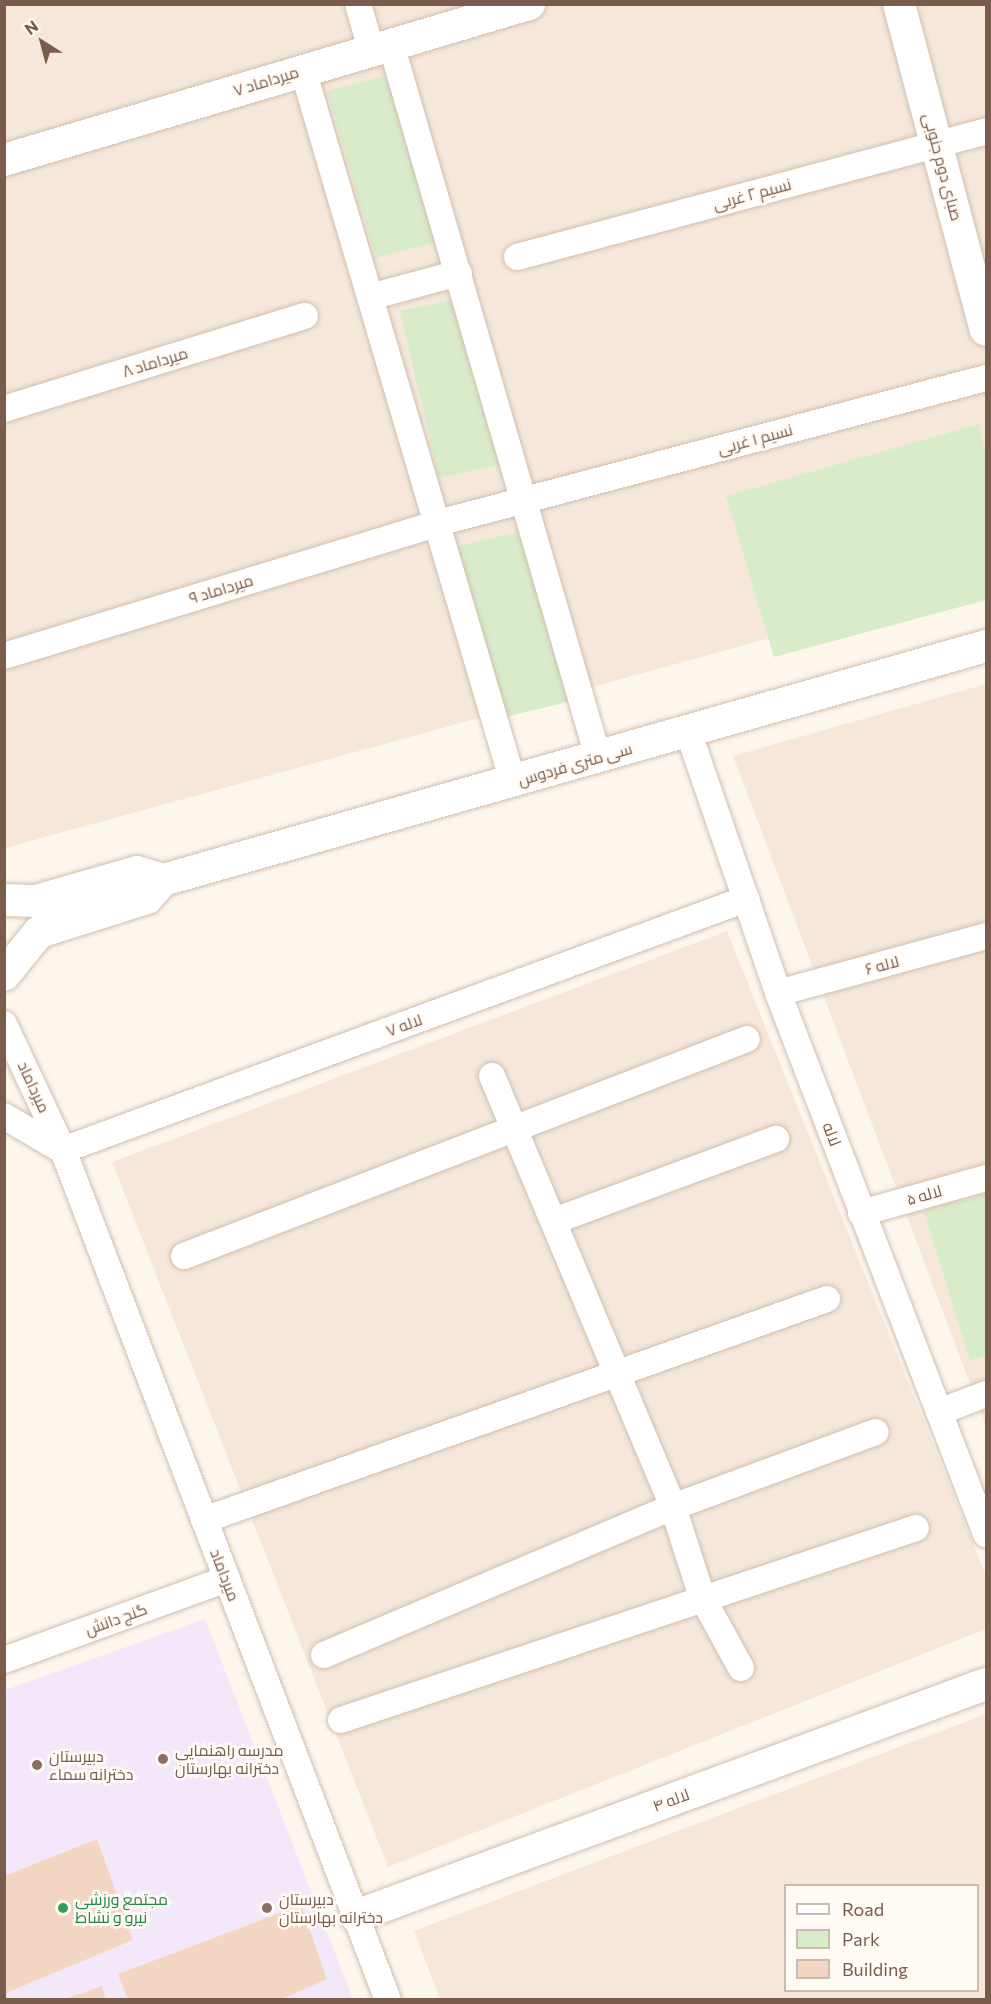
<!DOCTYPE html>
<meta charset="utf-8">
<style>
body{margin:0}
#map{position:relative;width:991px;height:2004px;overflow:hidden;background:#fdf6ec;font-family:Commissioner,Cairo,sans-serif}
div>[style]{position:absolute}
.residential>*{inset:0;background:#f5e8da}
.education>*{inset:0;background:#f3e8fa}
.green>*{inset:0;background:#d8ecc9}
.building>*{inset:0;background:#f3d5c3}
.roads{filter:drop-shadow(0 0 2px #d1beb0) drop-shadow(0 0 2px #d1beb0)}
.minor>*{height:26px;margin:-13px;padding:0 13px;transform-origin:13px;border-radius:13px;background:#fff}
.tertiary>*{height:32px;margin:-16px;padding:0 16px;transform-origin:16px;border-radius:16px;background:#fff}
.dots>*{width:16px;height:16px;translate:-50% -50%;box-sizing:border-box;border:3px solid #fffaf3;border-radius:50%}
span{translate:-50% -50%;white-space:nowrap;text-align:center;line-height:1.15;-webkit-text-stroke:5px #fffaf3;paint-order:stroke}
.street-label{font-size:16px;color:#7a5c4d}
.education-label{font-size:16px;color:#785e54}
.left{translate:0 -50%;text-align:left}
.leisure-label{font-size:16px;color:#27864d}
.frame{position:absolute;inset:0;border:6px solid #7a5c4d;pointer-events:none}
.legend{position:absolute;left:784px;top:1884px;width:195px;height:108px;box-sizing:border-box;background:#fffaf3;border:2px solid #cabbb1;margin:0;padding:8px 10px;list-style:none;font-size:18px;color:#7a5c4d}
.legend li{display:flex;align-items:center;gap:12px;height:30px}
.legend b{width:30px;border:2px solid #cabbb1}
.north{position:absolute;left:12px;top:12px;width:60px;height:60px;-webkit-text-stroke:4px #fffaf3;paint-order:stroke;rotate:324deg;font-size:16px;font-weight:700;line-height:24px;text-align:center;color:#7a5c4d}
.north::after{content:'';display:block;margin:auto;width:21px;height:27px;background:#7a5c4d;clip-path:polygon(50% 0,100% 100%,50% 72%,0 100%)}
</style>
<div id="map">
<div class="residential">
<i style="clip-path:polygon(5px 5px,986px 5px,986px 579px,5px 848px)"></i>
<i style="clip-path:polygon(986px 684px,986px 1426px,733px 756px)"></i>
<i style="clip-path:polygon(727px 931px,986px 1576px,986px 1629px,388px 1867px,112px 1162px)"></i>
<i style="clip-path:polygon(evenodd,986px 1714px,986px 1999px,440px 1999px,414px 1931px,986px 1714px,786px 1886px,978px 1886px,978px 1990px,786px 1990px,786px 1886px)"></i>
</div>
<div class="education">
<i style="clip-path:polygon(205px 1619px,353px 1999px,5px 1999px,5px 1994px,133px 1940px,96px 1839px,5px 1876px,5px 1690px)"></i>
</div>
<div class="green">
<i style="clip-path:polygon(387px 75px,439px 241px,376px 258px,327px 91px)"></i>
<i style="clip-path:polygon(461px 298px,501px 464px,439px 478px,400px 311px)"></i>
<i style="clip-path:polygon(979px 424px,986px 455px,986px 600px,774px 657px,726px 496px)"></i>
<i style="clip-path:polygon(520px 532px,572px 701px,505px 717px,458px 546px)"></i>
<i style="clip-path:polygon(986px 1194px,986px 1355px,970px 1361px,924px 1211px)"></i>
</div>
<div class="building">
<i style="clip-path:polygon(97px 1839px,133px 1940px,4px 1994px,4px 1876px)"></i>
<i style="clip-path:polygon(301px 1905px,327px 1979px,280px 2000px,128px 2000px,118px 1974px)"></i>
<i style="clip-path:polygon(102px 1986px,106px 2000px,65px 2000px,65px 1999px)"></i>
</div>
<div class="roads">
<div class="minor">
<i style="left:358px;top:4px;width:47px;rotate:73.9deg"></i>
<i style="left:391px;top:44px;width:742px;rotate:73.81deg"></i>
<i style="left:303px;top:70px;width:742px;rotate:73.57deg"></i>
<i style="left:517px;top:257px;width:486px;rotate:-15deg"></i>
<i style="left:370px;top:297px;width:92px;rotate:-15.1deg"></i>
<i style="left:4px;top:409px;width:315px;rotate:-17.2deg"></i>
<i style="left:4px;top:656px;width:454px;rotate:-17deg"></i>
<i style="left:438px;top:523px;width:567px;rotate:-14.82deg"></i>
<i style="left:688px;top:731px;width:277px;rotate:71deg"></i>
<i style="left:778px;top:993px;width:580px;rotate:68.97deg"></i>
<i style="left:778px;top:993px;width:216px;rotate:-15.3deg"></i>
<i style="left:4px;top:1024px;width:139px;rotate:64.9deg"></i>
<i style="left:63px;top:1150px;width:910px;rotate:69.08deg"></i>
<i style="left:492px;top:1076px;width:467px;rotate:67.2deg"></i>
<i style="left:673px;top:1507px;width:95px;rotate:72.1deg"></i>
<i style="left:702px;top:1597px;width:81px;rotate:61.2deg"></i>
<i style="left:4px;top:1116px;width:67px;rotate:30.4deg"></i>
<i style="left:63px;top:1150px;width:728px;rotate:-20.18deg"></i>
<i style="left:861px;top:1213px;width:130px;rotate:-15.6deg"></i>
<i style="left:554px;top:1221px;width:237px;rotate:-20.3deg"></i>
<i style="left:184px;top:1256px;width:603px;rotate:-21.08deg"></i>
<i style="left:939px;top:1412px;width:50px;rotate:-21deg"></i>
<i style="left:204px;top:1520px;width:661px;rotate:-19.53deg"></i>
<i style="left:324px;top:1655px;width:379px;rotate:-23deg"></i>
<i style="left:673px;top:1507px;width:216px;rotate:-20.3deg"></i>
<i style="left:4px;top:1660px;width:237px;rotate:-20deg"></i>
<i style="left:341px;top:1720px;width:606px;rotate:-18.46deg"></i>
</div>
<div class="tertiary">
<i style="left:899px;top:4px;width:337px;rotate:75.1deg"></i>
<i style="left:4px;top:160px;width:548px;rotate:-16.55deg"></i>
<i style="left:163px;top:880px;width:856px;rotate:-15.87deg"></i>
<i style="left:4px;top:900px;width:32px;rotate:2deg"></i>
<i style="left:36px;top:901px;width:105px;rotate:-16deg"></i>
<i style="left:137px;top:872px;width:27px;rotate:17deg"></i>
<i style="left:163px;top:880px;width:24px;rotate:132deg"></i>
<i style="left:147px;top:898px;width:113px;rotate:162.5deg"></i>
<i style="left:39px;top:932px;width:55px;rotate:129.1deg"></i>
<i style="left:356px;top:1916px;width:671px;rotate:-20.22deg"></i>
</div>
</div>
<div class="dots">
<i style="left:163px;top:1759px;background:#8d6e63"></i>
<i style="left:37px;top:1765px;background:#8d6e63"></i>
<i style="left:63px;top:1908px;background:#2e9e5b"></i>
<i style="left:267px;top:1908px;background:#8d6e63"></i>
</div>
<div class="street-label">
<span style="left:266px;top:81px;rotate:-17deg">میرداماد ۷</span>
<span style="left:943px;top:167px;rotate:75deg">صبای دوم جنوبی</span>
<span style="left:752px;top:194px;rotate:-15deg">نسیم ۲ غربی</span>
<span style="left:155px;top:362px;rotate:-17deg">میرداماد ۸</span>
<span style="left:755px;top:439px;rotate:-15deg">نسیم ۱ غربی</span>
<span style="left:221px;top:589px;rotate:-17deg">میرداماد ۹</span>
<span style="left:575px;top:764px;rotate:-16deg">سی متری فردوس</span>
<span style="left:882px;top:965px;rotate:-15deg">لاله ۶</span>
<span style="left:404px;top:1025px;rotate:-20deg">لاله ۷</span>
<span style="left:34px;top:1087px;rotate:65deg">میرداماد</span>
<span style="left:832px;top:1134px;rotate:69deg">لاله</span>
<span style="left:924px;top:1195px;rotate:-16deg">لاله ۵</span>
<span style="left:225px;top:1575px;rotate:69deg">میرداماد</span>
<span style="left:116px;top:1619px;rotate:-20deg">گنج دانش</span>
<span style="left:671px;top:1800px;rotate:-20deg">لاله ۴</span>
</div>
<div class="education-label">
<span class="left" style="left:175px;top:1759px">مدرسه راهنمایی<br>دخترانه بهارستان</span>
<span class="left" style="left:49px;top:1765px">دبیرستان<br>دخترانه سماء</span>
<span class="left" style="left:279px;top:1908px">دبیرستان<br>دخترانه بهارستان</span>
</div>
<div class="leisure-label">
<span class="left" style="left:75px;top:1908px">مجتمع ورزشی<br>نیرو و نشاط</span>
</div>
<div class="frame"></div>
<ul class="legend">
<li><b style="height:8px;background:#fff"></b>Road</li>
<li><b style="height:16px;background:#d8ecc9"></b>Park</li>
<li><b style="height:16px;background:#f3d5c3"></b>Building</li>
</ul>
<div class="north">N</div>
</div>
